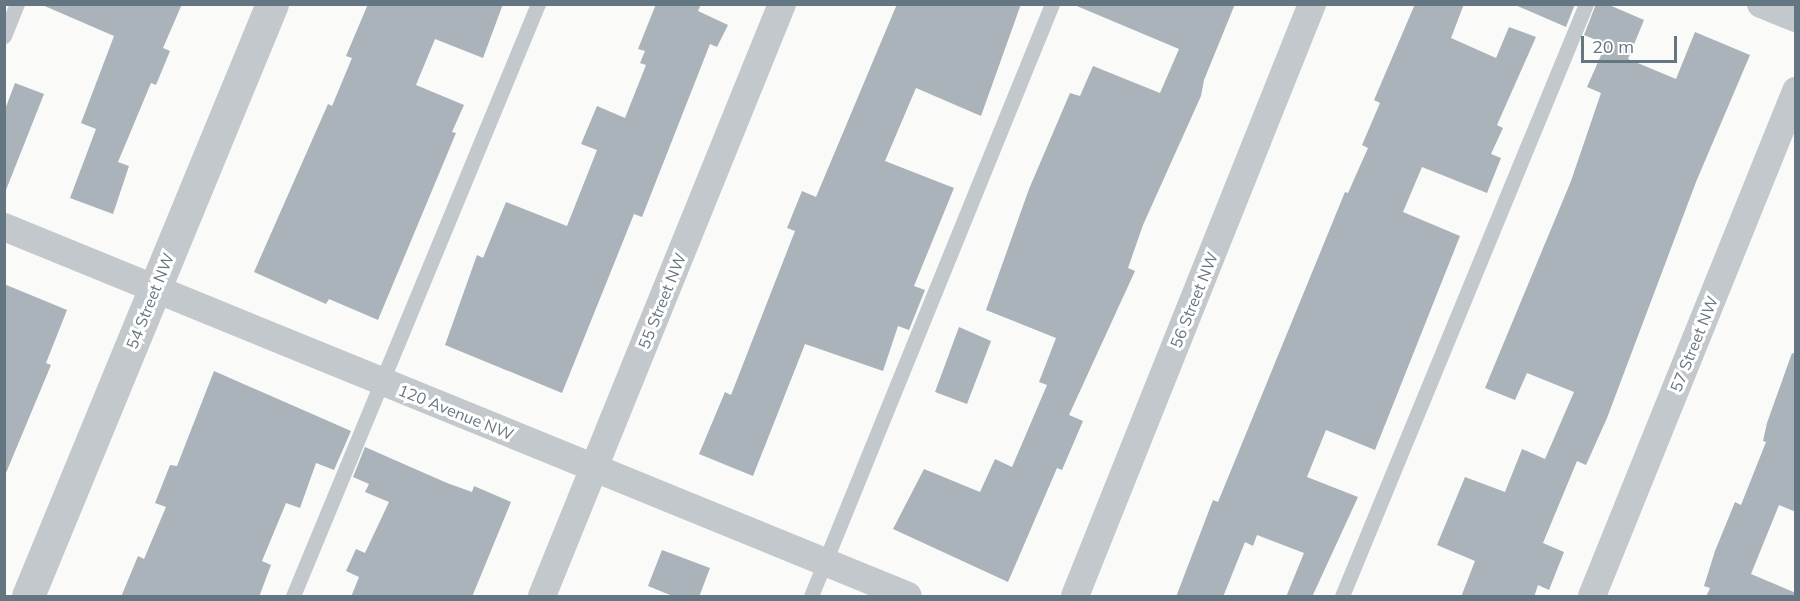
<!DOCTYPE html>
<style>
body{margin:0}
#map{position:relative;width:1800px;height:601px;overflow:hidden;background:#fafaf8;font-family:Mulish,sans-serif}
div>[style]{position:absolute}
.building>*{inset:0;background:#aab3b9}
.service>*{height:15px;margin:-7.5px;padding:0 7.5px;transform-origin:7.5px;border-radius:7.5px;background:#c3c8cc}
.minor>*{height:28px;margin:-14px;padding:0 14px;transform-origin:14px;border-radius:14px;background:#c3c8cc}
.tertiary>*{height:33px;margin:-16.5px;padding:0 16.5px;transform-origin:16.5px;border-radius:16.5px;background:#c3c8cc}
span{translate:-50% -50%;white-space:nowrap;text-align:center;line-height:1.15;-webkit-text-stroke:6px #fff;paint-order:stroke}
.street-label{font-size:16px;color:#657683}
.frame{position:absolute;inset:0;border:6px solid #657683;pointer-events:none}
.scale{position:absolute;left:1581px;top:36px;width:96px;height:27px;box-sizing:border-box;border:3px solid #657683;border-top:0;padding-left:8px;font-size:18px;line-height:21px;white-space:nowrap;color:#657683;-webkit-text-stroke:4px #fff;paint-order:stroke}
</style>
<div id="map">
<div class="building">
<i style="clip-path:polygon(40px 4px,182px 4px,163px 48px,170px 51px,156px 85px,151px 83px,118px 162px,129px 166px,113px 214px,70px 198px,96px 129px,81px 123px,114px 36px)"></i>
<i style="clip-path:polygon(368px 4px,503px 4px,483px 58px,435px 39px,416px 85px,464px 105px,452px 132px,456px 133px,378px 320px,329px 299px,326px 304px,254px 272px,328px 104px,332px 106px,352px 58px,346px 56px)"></i>
<i style="clip-path:polygon(656px 4px,701px 4px,698px 11px,728px 25px,717px 47px,710px 44px,642px 217px,634px 214px,562px 393px,445px 345px,477px 255px,483px 258px,506px 202px,567px 226px,597px 150px,581px 144px,597px 106px,625px 118px,646px 65px,640px 63px,645px 51px,638px 49px)"></i>
<i style="clip-path:polygon(897px 4px,1021px 4px,981px 116px,916px 88px,885px 161px,954px 188px,914px 286px,925px 290px,909px 330px,898px 326px,883px 371px,805px 344px,753px 476px,699px 454px,725px 392px,731px 395px,795px 231px,787px 228px,802px 191px,816px 197px)"></i>
<i style="clip-path:polygon(1072px 4px,1235px 4px,1204px 80px,1201px 96px,1143px 225px,1128px 268px,1135px 271px,1069px 415px,1083px 421px,1062px 470px,1057px 468px,1008px 582px,893px 529px,924px 469px,980px 492px,995px 459px,1012px 467px,1047px 385px,1039px 382px,1056px 338px,986px 310px,1029px 189px,1070px 93px,1080px 96px,1093px 66px,1160px 93px,1179px 49px)"></i>
<i style="clip-path:polygon(1415px 4px,1464px 4px,1451px 38px,1496px 58px,1509px 27px,1536px 37px,1497px 125px,1503px 128px,1491px 154px,1501px 158px,1487px 193px,1422px 167px,1403px 212px,1460px 236px,1375px 450px,1326px 430px,1307px 477px,1358px 497px,1312px 597px,1286px 597px,1304px 553px,1257px 535px,1253px 546px,1245px 542px,1223px 597px,1176px 597px,1213px 500px,1218px 502px,1345px 192px,1348px 193px,1368px 148px,1362px 145px,1380px 103px,1374px 100px)"></i>
<i style="clip-path:polygon(1513px 4px,1575px 4px,1566px 27px)"></i>
<i style="clip-path:polygon(1596px 4px,1607px 4px,1644px 20px,1628px 59px,1676px 79px,1695px 32px,1750px 55px,1696px 182px,1607px 418px,1586px 465px,1577px 461px,1543px 543px,1564px 552px,1549px 590px,1538px 585px,1534px 597px,1461px 597px,1475px 561px,1437px 545px,1465px 477px,1505px 492px,1522px 449px,1545px 459px,1574px 392px,1527px 373px,1515px 400px,1485px 388px,1571px 181px,1601px 93px,1587px 87px,1606px 44px,1584px 35px)"></i>
<i style="clip-path:polygon(15px 83px,44px 94px,6px 190px,4px 112px)"></i>
<i style="clip-path:polygon(4px 284px,67px 310px,46px 363px,51px 365px,6px 473px)"></i>
<i style="clip-path:polygon(959px 327px,991px 341px,967px 404px,935px 392px)"></i>
<i style="clip-path:polygon(1792px 353px,1796px 354px,1796px 512px,1779px 505px,1751px 574px,1796px 593px,1796px 597px,1706px 597px,1710px 588px,1704px 586px,1715px 551px,1735px 502px,1741px 505px,1766px 442px,1763px 441px,1767px 423px)"></i>
<i style="clip-path:polygon(214px 371px,351px 431px,334px 470px,316px 463px,300px 508px,286px 503px,262px 561px,271px 565px,259px 597px,121px 597px,138px 556px,144px 559px,166px 507px,155px 503px,170px 465px,177px 466px)"></i>
<i style="clip-path:polygon(365px 447px,447px 483px,472px 492px,474px 486px,511px 502px,472px 597px,351px 597px,359px 577px,346px 571px,356px 549px,365px 553px,389px 502px,365px 492px,369px 484px,353px 477px)"></i>
<i style="clip-path:polygon(662px 550px,710px 568px,699px 597px,675px 597px,648px 586px)"></i>
</div>
<div class="service">
<i style="left:4px;top:36px;width:35px;rotate:-68deg"></i>
<i style="left:293px;top:596px;width:641px;rotate:-67.52deg"></i>
<i style="left:811px;top:596px;width:639px;rotate:-67.85deg"></i>
<i style="left:1342px;top:596px;width:640px;rotate:-67.6deg"></i>
</div>
<div class="minor">
<i style="left:1761px;top:4px;width:38px;rotate:22deg"></i>
<i style="left:4px;top:227px;width:976px;rotate:22.2deg"></i>
<i style="left:542px;top:596px;width:639px;rotate:-67.93deg"></i>
<i style="left:1075px;top:596px;width:638px;rotate:-68.18deg"></i>
<i style="left:1592px;top:596px;width:545px;rotate:-68deg"></i>
</div>
<div class="tertiary">
<i style="left:28px;top:596px;width:640px;rotate:-67.6deg"></i>
</div>
<div class="street-label">
<span style="left:1194px;top:300px;rotate:-68deg">56 Street NW</span>
<span style="left:150px;top:301px;rotate:-68deg">54 Street NW</span>
<span style="left:662px;top:301px;rotate:-68deg">55 Street NW</span>
<span style="left:1694px;top:344px;rotate:-68deg">57 Street NW</span>
<span style="left:456px;top:412px;rotate:22deg">120 Avenue NW</span>
</div>
<div class="frame"></div>
<div class="scale">20 m</div>
</div>
